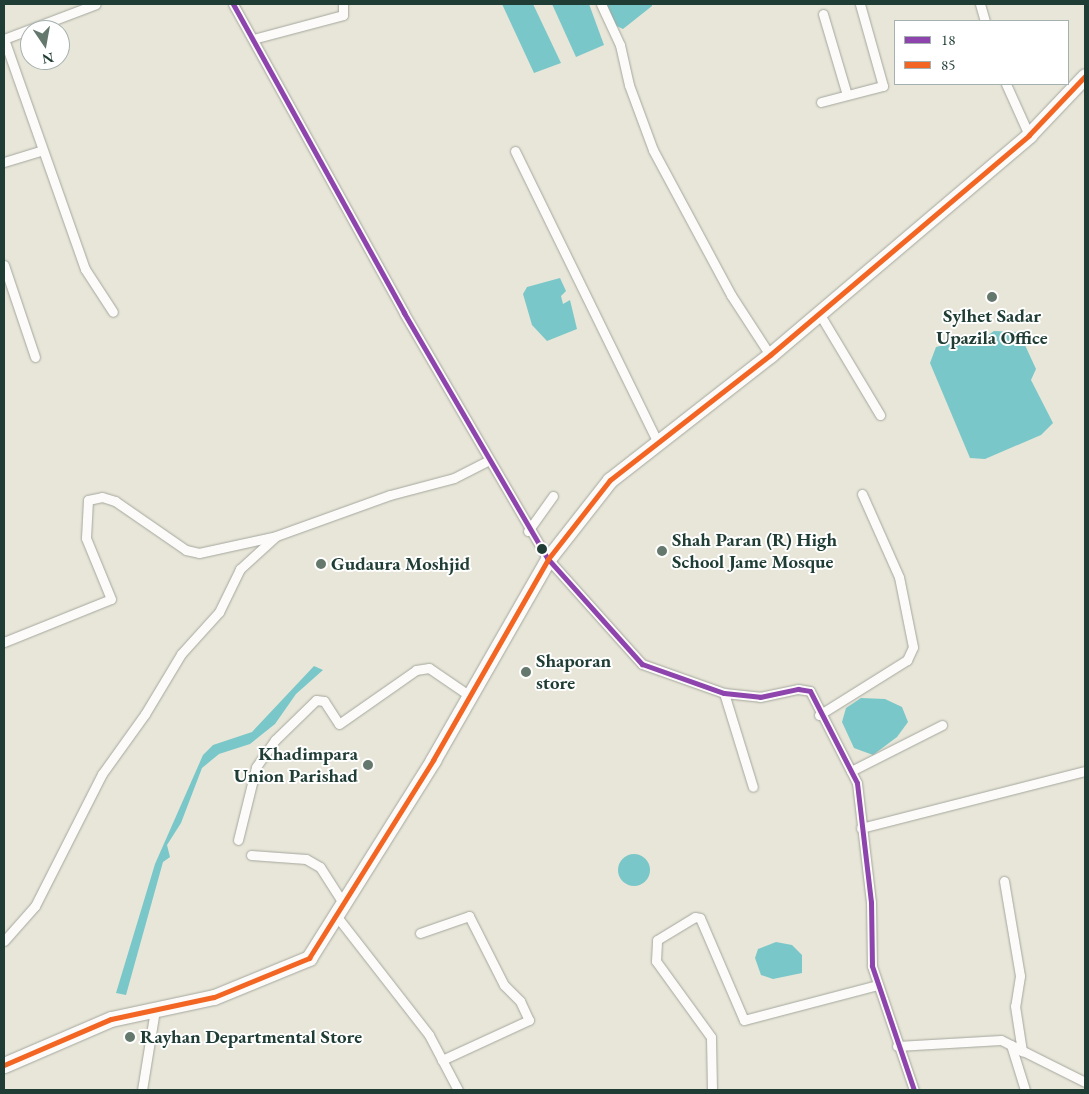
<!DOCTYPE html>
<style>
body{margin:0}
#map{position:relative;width:1089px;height:1094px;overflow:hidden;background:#e8e6d8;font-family:"EB Garamond",serif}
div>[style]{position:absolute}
.water>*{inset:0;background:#7ac7c9}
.round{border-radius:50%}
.roads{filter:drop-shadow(0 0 1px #a4a79e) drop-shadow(0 0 1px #a4a79e)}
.minor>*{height:9px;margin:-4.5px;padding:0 4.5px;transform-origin:4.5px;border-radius:4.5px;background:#fcfbf9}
.trunk>*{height:15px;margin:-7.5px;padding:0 7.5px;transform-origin:7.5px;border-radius:7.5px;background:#fcfbf9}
.bus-1>*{height:5px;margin:-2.5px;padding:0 2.5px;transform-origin:2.5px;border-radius:2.5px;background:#8e44ad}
.bus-2>*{height:5px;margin:-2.5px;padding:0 2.5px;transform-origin:2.5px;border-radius:2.5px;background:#f26522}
.dots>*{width:14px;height:14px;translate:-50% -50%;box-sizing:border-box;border:2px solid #fff;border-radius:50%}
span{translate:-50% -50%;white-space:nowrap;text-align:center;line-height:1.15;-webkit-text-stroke:4px #fff;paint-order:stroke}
.poi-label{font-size:19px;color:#1f3d34;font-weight:700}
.left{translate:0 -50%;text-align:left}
.right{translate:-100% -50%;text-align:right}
.frame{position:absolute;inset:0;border:5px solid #1f3d34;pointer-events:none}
.legend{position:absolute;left:894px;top:20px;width:175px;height:65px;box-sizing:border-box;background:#fff;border:1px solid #a5b1ae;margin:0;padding:6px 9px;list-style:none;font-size:15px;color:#1f3d34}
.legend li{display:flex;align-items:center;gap:10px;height:25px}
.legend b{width:25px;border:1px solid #a5b1ae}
.north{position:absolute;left:20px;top:20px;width:50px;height:50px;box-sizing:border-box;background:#fff;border:1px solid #a5b1ae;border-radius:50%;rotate:168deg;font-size:14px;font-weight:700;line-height:20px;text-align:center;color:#1f3d34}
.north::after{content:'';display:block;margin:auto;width:18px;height:22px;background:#65786d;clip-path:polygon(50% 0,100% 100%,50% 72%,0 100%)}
</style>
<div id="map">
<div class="water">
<i style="clip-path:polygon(502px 4px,533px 4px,561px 63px,534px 73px)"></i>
<i style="clip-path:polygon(552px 4px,589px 4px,604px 45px,576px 57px)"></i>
<i style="clip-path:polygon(607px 4px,652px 4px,652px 6px,623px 29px,612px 24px)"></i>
<i style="clip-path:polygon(560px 278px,566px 291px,561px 296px,563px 304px,570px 300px,577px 329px,547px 341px,532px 325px,523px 294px,527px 287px)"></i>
<i style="clip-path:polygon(994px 331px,1019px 332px,1036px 369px,1031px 380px,1053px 423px,1041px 435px,985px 459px,970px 458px,930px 363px,936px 347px,960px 341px,973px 345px)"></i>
<i style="clip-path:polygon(314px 666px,323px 670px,296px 694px,275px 724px,250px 744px,219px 754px,202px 768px,181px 823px,167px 845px,170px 857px,163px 862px,126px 995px,116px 993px,155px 864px,203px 755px,213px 745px,252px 732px)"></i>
<i style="clip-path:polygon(861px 698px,885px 699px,902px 707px,908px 722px,897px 737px,873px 755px,854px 748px,842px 722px,846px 708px)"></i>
<i class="round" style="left:618px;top:854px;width:32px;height:32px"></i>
<i style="clip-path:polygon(776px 942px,792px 945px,802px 955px,802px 973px,773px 979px,761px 975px,755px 958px,758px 949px)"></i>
</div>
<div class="roads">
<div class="minor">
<i style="left:233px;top:4px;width:353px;rotate:61deg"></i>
<i style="left:404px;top:313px;width:285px;rotate:59.7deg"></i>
<i style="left:548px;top:559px;width:141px;rotate:48.2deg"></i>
<i style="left:642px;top:664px;width:87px;rotate:19.5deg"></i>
<i style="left:724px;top:693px;width:36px;rotate:6deg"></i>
<i style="left:760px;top:697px;width:39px;rotate:-12deg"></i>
<i style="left:798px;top:689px;width:12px;rotate:9deg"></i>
<i style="left:810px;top:691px;width:103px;rotate:62.9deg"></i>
<i style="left:857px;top:783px;width:120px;rotate:83.3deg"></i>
<i style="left:871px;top:902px;width:64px;rotate:89.1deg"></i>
<i style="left:872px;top:966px;width:131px;rotate:71.3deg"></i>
<i style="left:601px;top:4px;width:45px;rotate:65.1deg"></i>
<i style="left:620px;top:45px;width:41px;rotate:77.3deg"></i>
<i style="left:629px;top:85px;width:69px;rotate:69.7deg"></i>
<i style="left:653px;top:150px;width:165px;rotate:61.7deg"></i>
<i style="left:731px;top:295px;width:72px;rotate:57deg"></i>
<i style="left:980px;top:4px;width:18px;rotate:74deg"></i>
<i style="left:823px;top:14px;width:84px;rotate:73.5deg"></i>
<i style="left:4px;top:39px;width:244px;rotate:70.6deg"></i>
<i style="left:85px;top:269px;width:51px;rotate:56.9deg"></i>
<i style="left:4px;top:39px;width:98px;rotate:-20.8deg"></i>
<i style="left:253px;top:39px;width:93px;rotate:-14.9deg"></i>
<i style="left:343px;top:15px;width:11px;rotate:-90deg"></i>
<i style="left:1006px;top:84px;width:56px;rotate:65.7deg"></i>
<i style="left:821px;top:102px;width:64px;rotate:-14.5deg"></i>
<i style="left:883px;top:86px;width:85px;rotate:-105.7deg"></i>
<i style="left:515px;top:151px;width:325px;rotate:63.9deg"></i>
<i style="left:4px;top:162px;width:39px;rotate:-17deg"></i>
<i style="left:4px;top:265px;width:97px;rotate:71.4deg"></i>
<i style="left:819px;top:313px;width:119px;rotate:59.1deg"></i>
<i style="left:528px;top:531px;width:43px;rotate:-54.5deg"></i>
<i style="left:4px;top:642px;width:115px;rotate:-21.9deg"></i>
<i style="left:111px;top:599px;width:66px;rotate:-112.3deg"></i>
<i style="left:86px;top:538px;width:38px;rotate:-87deg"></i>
<i style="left:88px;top:500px;width:14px;rotate:-12deg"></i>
<i style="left:102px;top:497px;width:14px;rotate:17deg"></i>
<i style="left:115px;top:501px;width:86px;rotate:34.6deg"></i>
<i style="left:186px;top:550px;width:13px;rotate:13deg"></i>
<i style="left:199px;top:553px;width:79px;rotate:-12.4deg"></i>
<i style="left:276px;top:536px;width:121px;rotate:-19.8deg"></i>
<i style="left:390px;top:495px;width:66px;rotate:-14.9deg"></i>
<i style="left:454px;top:478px;width:38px;rotate:-27deg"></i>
<i style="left:724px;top:693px;width:98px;rotate:72.9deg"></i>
<i style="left:819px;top:715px;width:104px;rotate:-32deg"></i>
<i style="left:907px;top:660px;width:14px;rotate:-65deg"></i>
<i style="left:913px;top:647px;width:71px;rotate:-101.3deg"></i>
<i style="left:899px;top:577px;width:91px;rotate:-114deg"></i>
<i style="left:851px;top:771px;width:102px;rotate:-26.8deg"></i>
<i style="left:861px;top:828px;width:231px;rotate:-14.3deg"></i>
<i style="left:238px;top:840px;width:75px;rotate:-76.1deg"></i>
<i style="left:256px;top:767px;width:33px;rotate:-55deg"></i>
<i style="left:275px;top:740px;width:57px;rotate:-44.3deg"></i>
<i style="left:316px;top:700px;width:8px;rotate:7deg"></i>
<i style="left:324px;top:701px;width:27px;rotate:57deg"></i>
<i style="left:339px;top:724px;width:94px;rotate:-35deg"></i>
<i style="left:416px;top:670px;width:13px;rotate:-9deg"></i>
<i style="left:429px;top:668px;width:50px;rotate:34.3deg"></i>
<i style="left:251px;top:855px;width:55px;rotate:4.2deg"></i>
<i style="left:306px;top:859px;width:16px;rotate:30deg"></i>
<i style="left:320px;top:867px;width:46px;rotate:57.3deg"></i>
<i style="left:1004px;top:881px;width:96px;rotate:80.4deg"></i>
<i style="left:1020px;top:976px;width:30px;rotate:99deg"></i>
<i style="left:1015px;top:1006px;width:46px;rotate:81.2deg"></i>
<i style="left:338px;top:918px;width:148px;rotate:52.1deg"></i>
<i style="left:429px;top:1035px;width:62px;rotate:62.2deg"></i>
<i style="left:420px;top:933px;width:52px;rotate:-19.1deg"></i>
<i style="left:469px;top:916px;width:77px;rotate:63.1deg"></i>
<i style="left:504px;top:985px;width:23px;rotate:45deg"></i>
<i style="left:520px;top:1001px;width:21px;rotate:65deg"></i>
<i style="left:529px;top:1020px;width:96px;rotate:155.3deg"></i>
<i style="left:4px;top:941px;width:47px;rotate:-48.5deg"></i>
<i style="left:35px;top:906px;width:148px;rotate:-63.1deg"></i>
<i style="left:102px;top:774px;width:74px;rotate:-54.4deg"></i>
<i style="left:145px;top:714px;width:70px;rotate:-59deg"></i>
<i style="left:181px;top:654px;width:57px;rotate:-47.9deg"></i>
<i style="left:219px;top:612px;width:48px;rotate:-64deg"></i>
<i style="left:240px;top:569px;width:46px;rotate:-42.4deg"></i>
<i style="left:1011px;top:1045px;width:47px;rotate:72.7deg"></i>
<i style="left:897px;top:1046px;width:104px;rotate:-3.3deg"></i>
<i style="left:1001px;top:1040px;width:94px;rotate:26.6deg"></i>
<i style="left:142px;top:1090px;width:81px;rotate:-80.8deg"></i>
<i style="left:712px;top:1090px;width:53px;rotate:-91.1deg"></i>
<i style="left:711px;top:1037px;width:94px;rotate:-125.9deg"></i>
<i style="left:656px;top:961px;width:21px;rotate:-87deg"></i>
<i style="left:657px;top:940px;width:44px;rotate:-31.2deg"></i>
<i style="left:695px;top:917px;width:5px;rotate:11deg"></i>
<i style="left:700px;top:918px;width:111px;rotate:66.7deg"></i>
<i style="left:744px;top:1020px;width:138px;rotate:-14.7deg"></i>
</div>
<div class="trunk">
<i style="left:4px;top:1065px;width:116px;rotate:-23.3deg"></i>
<i style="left:111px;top:1019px;width:105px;rotate:-12.1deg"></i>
<i style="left:214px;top:997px;width:103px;rotate:-22.3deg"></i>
<i style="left:309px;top:958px;width:234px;rotate:-57.9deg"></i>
<i style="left:433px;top:760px;width:232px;rotate:-60.2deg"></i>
<i style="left:548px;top:559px;width:100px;rotate:-51.9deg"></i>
<i style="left:610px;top:480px;width:203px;rotate:-38deg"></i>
<i style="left:770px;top:355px;width:340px;rotate:-40.3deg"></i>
<i style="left:1029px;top:135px;width:81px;rotate:-46.5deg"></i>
</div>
</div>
<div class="bus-1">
<i style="left:233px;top:4px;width:353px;rotate:61deg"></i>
<i style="left:404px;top:313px;width:285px;rotate:59.7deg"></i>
<i style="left:548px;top:559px;width:141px;rotate:48.2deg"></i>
<i style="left:642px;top:664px;width:87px;rotate:19.5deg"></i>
<i style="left:724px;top:693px;width:36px;rotate:6deg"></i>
<i style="left:760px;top:697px;width:39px;rotate:-12deg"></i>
<i style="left:798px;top:689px;width:12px;rotate:9deg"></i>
<i style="left:810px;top:691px;width:103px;rotate:62.9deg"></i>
<i style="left:857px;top:783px;width:120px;rotate:83.3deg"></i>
<i style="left:871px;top:902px;width:64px;rotate:89.1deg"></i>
<i style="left:872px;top:966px;width:131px;rotate:71.3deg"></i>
</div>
<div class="bus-2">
<i style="left:4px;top:1065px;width:116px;rotate:-23.3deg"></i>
<i style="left:111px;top:1019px;width:105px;rotate:-12.1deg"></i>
<i style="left:214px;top:997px;width:103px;rotate:-22.3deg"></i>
<i style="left:309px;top:958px;width:234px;rotate:-57.9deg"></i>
<i style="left:433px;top:760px;width:232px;rotate:-60.2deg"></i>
<i style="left:548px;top:559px;width:100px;rotate:-51.9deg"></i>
<i style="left:610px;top:480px;width:203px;rotate:-38deg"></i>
<i style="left:770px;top:355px;width:340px;rotate:-40.3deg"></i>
<i style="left:1029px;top:135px;width:81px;rotate:-46.5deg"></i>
</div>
<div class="dots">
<i style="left:992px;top:297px;background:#65786d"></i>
<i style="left:542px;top:549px;background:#1f3d34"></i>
<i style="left:662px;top:551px;background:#65786d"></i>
<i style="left:321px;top:564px;background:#65786d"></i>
<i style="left:526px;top:672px;background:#65786d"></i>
<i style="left:368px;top:765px;background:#65786d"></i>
<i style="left:130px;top:1037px;background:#65786d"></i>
</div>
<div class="poi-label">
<span style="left:992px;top:327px">Sylhet Sadar<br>Upazila Office</span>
<span class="left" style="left:672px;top:551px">Shah Paran (R) High<br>School Jame Mosque</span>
<span class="left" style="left:331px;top:564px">Gudaura Moshjid</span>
<span class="left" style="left:536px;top:672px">Shaporan<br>store</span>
<span class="right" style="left:358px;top:765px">Khadimpara<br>Union Parishad</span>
<span class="left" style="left:140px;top:1037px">Rayhan Departmental Store</span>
</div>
<div class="frame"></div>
<ul class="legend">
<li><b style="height:6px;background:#8e44ad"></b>18</li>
<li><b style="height:6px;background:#f26522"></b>85</li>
</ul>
<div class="north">N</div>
</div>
